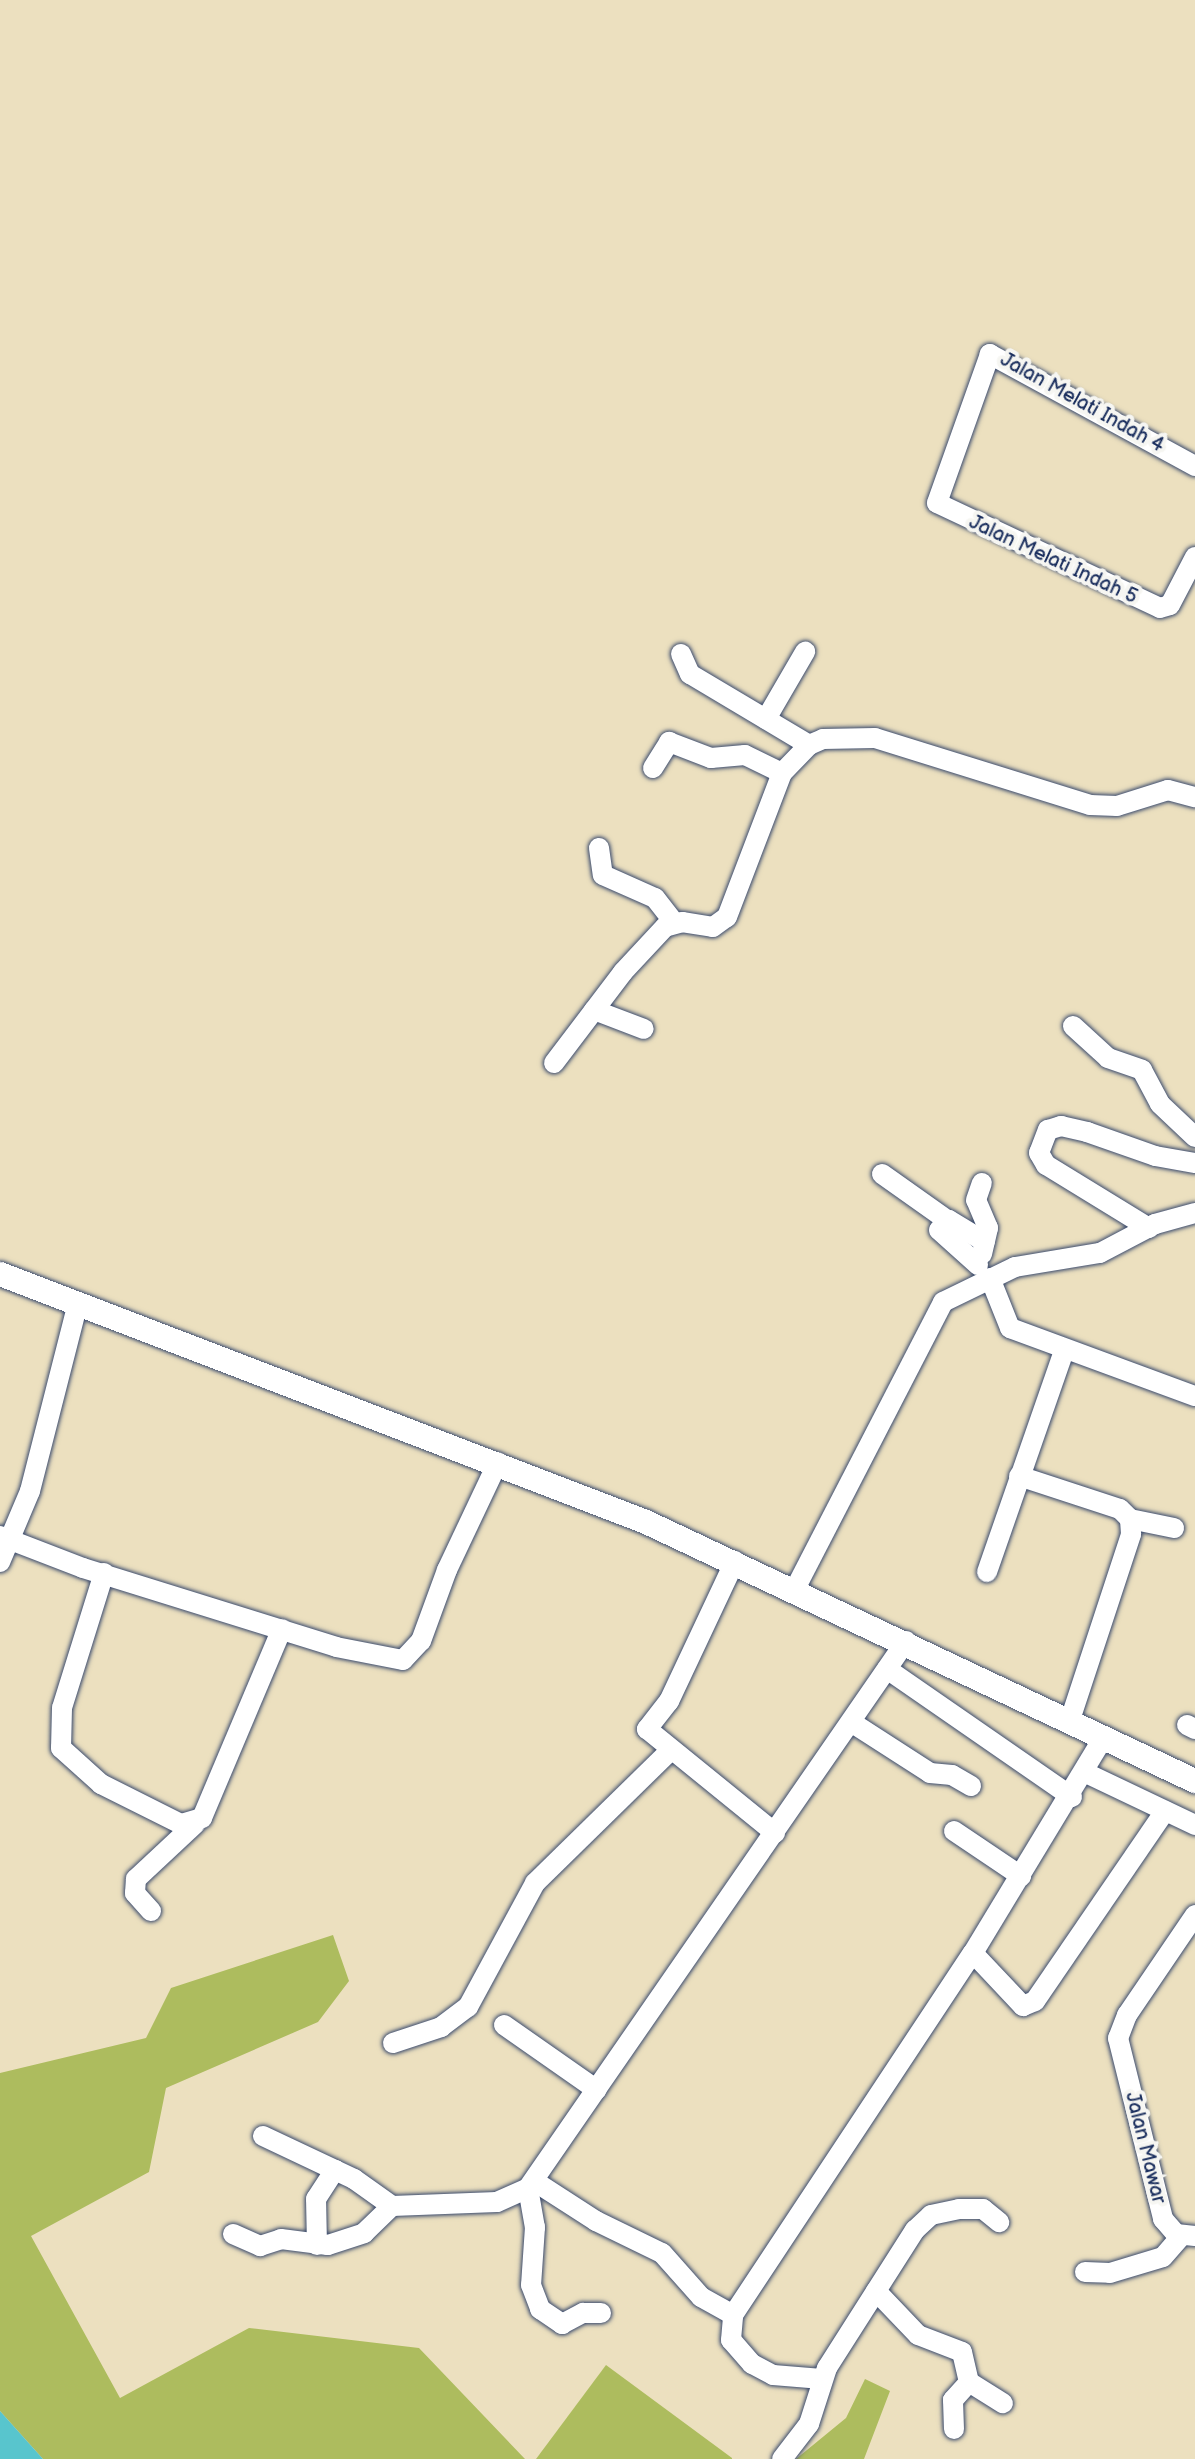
<!DOCTYPE html>
<style>
body{margin:0}
#map{position:relative;width:1195px;height:2459px;overflow:hidden;background:#ece0bf;font-family:"Balsamiq Sans",sans-serif}
div>[style]{position:absolute}
.green>*{inset:0;background:#adbc5e}
.water>*{inset:0;background:#58c5cd}
.roads{filter:drop-shadow(0 0 2px #3a4a6d) drop-shadow(0 0 2px #3a4a6d)}
.minor>*{height:20px;margin:-10px;padding:0 10px;transform-origin:10px;border-radius:10px;background:#fff}
.major>*{height:24px;margin:-12px;padding:0 12px;transform-origin:12px;border-radius:12px;background:#fff}
span{translate:-50% -50%;white-space:nowrap;text-align:center;line-height:1.15;-webkit-text-stroke:8px #f6f6f2;paint-order:stroke}
.street-label{font-size:20px;color:#1b2f5e}
</style>
<div id="map">
<div class="green">
<i style="clip-path:polygon(333px 1935px,349px 1981px,318px 2022px,166px 2088px,149px 2172px,31px 2236px,120px 2398px,249px 2328px,419px 2348px,525px 2459px,43px 2459px,0 2411px,0 2073px,146px 2038px,171px 1988px)"></i>
<i style="clip-path:polygon(606px 2365px,732px 2458px,732px 2459px,536px 2459px)"></i>
<i style="clip-path:polygon(865px 2379px,890px 2391px,864px 2459px,796px 2459px,846px 2418px)"></i>
</div>
<div class="water">
<i style="clip-path:polygon(0 2411px,43px 2459px,0 2459px)"></i>
</div>
<div class="roads">
<div class="minor">
<i style="left:1195px;top:466px;width:234px;rotate:-151.4deg"></i>
<i style="left:990px;top:354px;width:158px;rotate:109.6deg"></i>
<i style="left:937px;top:503px;width:246px;rotate:25.2deg"></i>
<i style="left:1160px;top:608px;width:10px;rotate:-17deg"></i>
<i style="left:1170px;top:605px;width:54px;rotate:-62.5deg"></i>
<i style="left:681px;top:654px;width:22px;rotate:66deg"></i>
<i style="left:690px;top:674px;width:139px;rotate:30.8deg"></i>
<i style="left:766px;top:719px;width:78px;rotate:-59.8deg"></i>
<i style="left:653px;top:768px;width:31px;rotate:-58deg"></i>
<i style="left:669px;top:742px;width:45px;rotate:20.9deg"></i>
<i style="left:711px;top:758px;width:34px;rotate:-5deg"></i>
<i style="left:745px;top:755px;width:41px;rotate:25.9deg"></i>
<i style="left:599px;top:848px;width:27px;rotate:82deg"></i>
<i style="left:603px;top:875px;width:57px;rotate:23.9deg"></i>
<i style="left:655px;top:898px;width:31px;rotate:52deg"></i>
<i style="left:594px;top:1010px;width:53px;rotate:20.8deg"></i>
<i style="left:1073px;top:1026px;width:47px;rotate:42.4deg"></i>
<i style="left:1108px;top:1058px;width:36px;rotate:19deg"></i>
<i style="left:1142px;top:1070px;width:38px;rotate:62deg"></i>
<i style="left:1160px;top:1104px;width:48px;rotate:43.3deg"></i>
<i style="left:554px;top:1063px;width:114px;rotate:-52.8deg"></i>
<i style="left:623px;top:972px;width:62px;rotate:-47deg"></i>
<i style="left:665px;top:927px;width:18px;rotate:-16deg"></i>
<i style="left:682px;top:922px;width:31px;rotate:9deg"></i>
<i style="left:713px;top:927px;width:17px;rotate:-36deg"></i>
<i style="left:727px;top:917px;width:154px;rotate:-69.1deg"></i>
<i style="left:782px;top:773px;width:39px;rotate:-46deg"></i>
<i style="left:809px;top:745px;width:15px;rotate:-23deg"></i>
<i style="left:823px;top:739px;width:52px;rotate:-1.1deg"></i>
<i style="left:875px;top:738px;width:225px;rotate:17.3deg"></i>
<i style="left:1090px;top:805px;width:27px;rotate:2deg"></i>
<i style="left:1117px;top:806px;width:53px;rotate:-17.4deg"></i>
<i style="left:1168px;top:790px;width:28px;rotate:15deg"></i>
<i style="left:882px;top:1174px;width:80px;rotate:35.3deg"></i>
<i style="left:1149px;top:1228px;width:121px;rotate:-148.5deg"></i>
<i style="left:1046px;top:1165px;width:14px;rotate:-120deg"></i>
<i style="left:1039px;top:1153px;width:25px;rotate:-69deg"></i>
<i style="left:1048px;top:1130px;width:14px;rotate:-17deg"></i>
<i style="left:1061px;top:1126px;width:27px;rotate:13deg"></i>
<i style="left:1087px;top:1132px;width:72px;rotate:19.4deg"></i>
<i style="left:1155px;top:1156px;width:41px;rotate:9.9deg"></i>
<i style="left:982px;top:1254px;width:27px;rotate:-77deg"></i>
<i style="left:988px;top:1228px;width:30px;rotate:-113deg"></i>
<i style="left:976px;top:1200px;width:18px;rotate:-71deg"></i>
<i style="left:978px;top:1265px;width:52px;rotate:-138.1deg"></i>
<i style="left:939px;top:1230px;width:14px;rotate:-45deg"></i>
<i style="left:949px;top:1220px;width:42px;rotate:31.4deg"></i>
<i style="left:990px;top:1278px;width:54px;rotate:68.2deg"></i>
<i style="left:1010px;top:1328px;width:197px;rotate:20.2deg"></i>
<i style="left:1019px;top:1476px;width:106px;rotate:18.1deg"></i>
<i style="left:1120px;top:1509px;width:14px;rotate:45deg"></i>
<i style="left:1130px;top:1519px;width:45px;rotate:11.6deg"></i>
<i style="left:0;top:1536px;width:89px;rotate:21.1deg"></i>
<i style="left:83px;top:1568px;width:265px;rotate:17.3deg"></i>
<i style="left:336px;top:1647px;width:68px;rotate:11deg"></i>
<i style="left:403px;top:1660px;width:26px;rotate:-47deg"></i>
<i style="left:421px;top:1641px;width:76px;rotate:-69.9deg"></i>
<i style="left:447px;top:1570px;width:119px;rotate:-64.7deg"></i>
<i style="left:735px;top:1561px;width:155px;rotate:115.2deg"></i>
<i style="left:669px;top:1701px;width:36px;rotate:128deg"></i>
<i style="left:647px;top:1729px;width:165px;rotate:39.1deg"></i>
<i style="left:0;top:1562px;width:77px;rotate:-67.1deg"></i>
<i style="left:30px;top:1491px;width:191px;rotate:-75.7deg"></i>
<i style="left:987px;top:1572px;width:234px;rotate:-70.8deg"></i>
<i style="left:104px;top:1573px;width:141px;rotate:107.3deg"></i>
<i style="left:62px;top:1708px;width:40px;rotate:91.4deg"></i>
<i style="left:61px;top:1748px;width:54px;rotate:42deg"></i>
<i style="left:101px;top:1784px;width:89px;rotate:26.6deg"></i>
<i style="left:181px;top:1824px;width:22px;rotate:-16deg"></i>
<i style="left:202px;top:1818px;width:205px;rotate:-67.1deg"></i>
<i style="left:795px;top:1589px;width:323px;rotate:-62.7deg"></i>
<i style="left:943px;top:1302px;width:80px;rotate:-25.9deg"></i>
<i style="left:1015px;top:1267px;width:86px;rotate:-9.4deg"></i>
<i style="left:1100px;top:1253px;width:62px;rotate:-27.8deg"></i>
<i style="left:1155px;top:1224px;width:41px;rotate:-15.4deg"></i>
<i style="left:887px;top:1669px;width:225px;rotate:34.7deg"></i>
<i style="left:1070px;top:1720px;width:196px;rotate:-71.8deg"></i>
<i style="left:1131px;top:1534px;width:15px;rotate:-94deg"></i>
<i style="left:851px;top:1722px;width:94px;rotate:32.8deg"></i>
<i style="left:930px;top:1773px;width:22px;rotate:5deg"></i>
<i style="left:952px;top:1775px;width:22px;rotate:30deg"></i>
<i style="left:1187px;top:1725px;width:9px;rotate:27deg"></i>
<i style="left:1086px;top:1773px;width:121px;rotate:25.5deg"></i>
<i style="left:954px;top:1831px;width:81px;rotate:33.9deg"></i>
<i style="left:151px;top:1911px;width:24px;rotate:-132deg"></i>
<i style="left:135px;top:1893px;width:14px;rotate:-86deg"></i>
<i style="left:136px;top:1879px;width:81px;rotate:-43deg"></i>
<i style="left:1195px;top:1915px;width:121px;rotate:124.2deg"></i>
<i style="left:1127px;top:2015px;width:25px;rotate:111deg"></i>
<i style="left:1118px;top:2038px;width:187px;rotate:76deg"></i>
<i style="left:1163px;top:2219px;width:20px;rotate:49deg"></i>
<i style="left:1176px;top:2234px;width:19px;rotate:6deg"></i>
<i style="left:973px;top:1953px;width:73px;rotate:46.7deg"></i>
<i style="left:1023px;top:2006px;width:13px;rotate:-23deg"></i>
<i style="left:1035px;top:2001px;width:230px;rotate:-55.6deg"></i>
<i style="left:504px;top:2025px;width:113px;rotate:35deg"></i>
<i style="left:393px;top:2043px;width:51px;rotate:-18.4deg"></i>
<i style="left:441px;top:2027px;width:34px;rotate:-37deg"></i>
<i style="left:468px;top:2007px;width:141px;rotate:-61.6deg"></i>
<i style="left:535px;top:1883px;width:189px;rotate:-44.4deg"></i>
<i style="left:263px;top:2136px;width:101px;rotate:25.3deg"></i>
<i style="left:354px;top:2179px;width:47px;rotate:35.4deg"></i>
<i style="left:392px;top:2206px;width:105px;rotate:-2.2deg"></i>
<i style="left:497px;top:2202px;width:34px;rotate:-24deg"></i>
<i style="left:528px;top:2188px;width:665px;rotate:-55.35deg"></i>
<i style="left:534px;top:2181px;width:74px;rotate:32.8deg"></i>
<i style="left:596px;top:2221px;width:73px;rotate:25.9deg"></i>
<i style="left:662px;top:2253px;width:59px;rotate:48.4deg"></i>
<i style="left:701px;top:2297px;width:37px;rotate:29deg"></i>
<i style="left:528px;top:2188px;width:40px;rotate:80deg"></i>
<i style="left:535px;top:2227px;width:58px;rotate:93.9deg"></i>
<i style="left:531px;top:2285px;width:26px;rotate:69deg"></i>
<i style="left:540px;top:2309px;width:27px;rotate:34deg"></i>
<i style="left:562px;top:2324px;width:24px;rotate:-28deg"></i>
<i style="left:583px;top:2313px;width:18px"></i>
<i style="left:233px;top:2234px;width:30px;rotate:24deg"></i>
<i style="left:260px;top:2246px;width:22px;rotate:-18deg"></i>
<i style="left:281px;top:2239px;width:47px;rotate:7.3deg"></i>
<i style="left:328px;top:2245px;width:38px;rotate:-18deg"></i>
<i style="left:364px;top:2233px;width:39px;rotate:-44deg"></i>
<i style="left:317px;top:2245px;width:46px;rotate:-91.2deg"></i>
<i style="left:316px;top:2199px;width:35px;rotate:-57deg"></i>
<i style="left:1085px;top:2272px;width:25px;rotate:2deg"></i>
<i style="left:1110px;top:2273px;width:55px;rotate:-16.8deg"></i>
<i style="left:1163px;top:2257px;width:29px;rotate:-49deg"></i>
<i style="left:876px;top:2291px;width:61px;rotate:46.3deg"></i>
<i style="left:918px;top:2335px;width:47px;rotate:21.1deg"></i>
<i style="left:962px;top:2352px;width:31px;rotate:77deg"></i>
<i style="left:969px;top:2382px;width:40px;rotate:32deg"></i>
<i style="left:822px;top:2379px;width:49px;rotate:-175.3deg"></i>
<i style="left:773px;top:2375px;width:24px;rotate:-152deg"></i>
<i style="left:752px;top:2364px;width:32px;rotate:-131deg"></i>
<i style="left:731px;top:2340px;width:25px;rotate:-85deg"></i>
<i style="left:733px;top:2315px;width:434px;rotate:-56.5deg"></i>
<i style="left:973px;top:1953px;width:253px;rotate:-58.8deg"></i>
<i style="left:954px;top:2429px;width:29px;rotate:-92deg"></i>
<i style="left:953px;top:2400px;width:24px;rotate:-48deg"></i>
<i style="left:782px;top:2459px;width:44px;rotate:-52.4deg"></i>
<i style="left:809px;top:2424px;width:59px;rotate:-72.2deg"></i>
<i style="left:827px;top:2368px;width:164px;rotate:-57.5deg"></i>
<i style="left:915px;top:2230px;width:22px;rotate:-43deg"></i>
<i style="left:931px;top:2215px;width:29px;rotate:-12deg"></i>
<i style="left:959px;top:2209px;width:24px"></i>
<i style="left:983px;top:2209px;width:21px;rotate:39deg"></i>
</div>
<div class="major">
<i style="left:0;top:1274px;width:692px;rotate:21deg"></i>
<i style="left:646px;top:1522px;width:607px;rotate:25.26deg"></i>
</div>
</div>
<div class="street-label">
<span style="left:1082px;top:403px;rotate:29deg">Jalan Melati Indah 4</span>
<span style="left:1053px;top:560px;rotate:25deg">Jalan Melati Indah 5</span>
<span style="left:1145px;top:2148px;rotate:76deg">Jalan Mawar</span>
</div>
</div>
